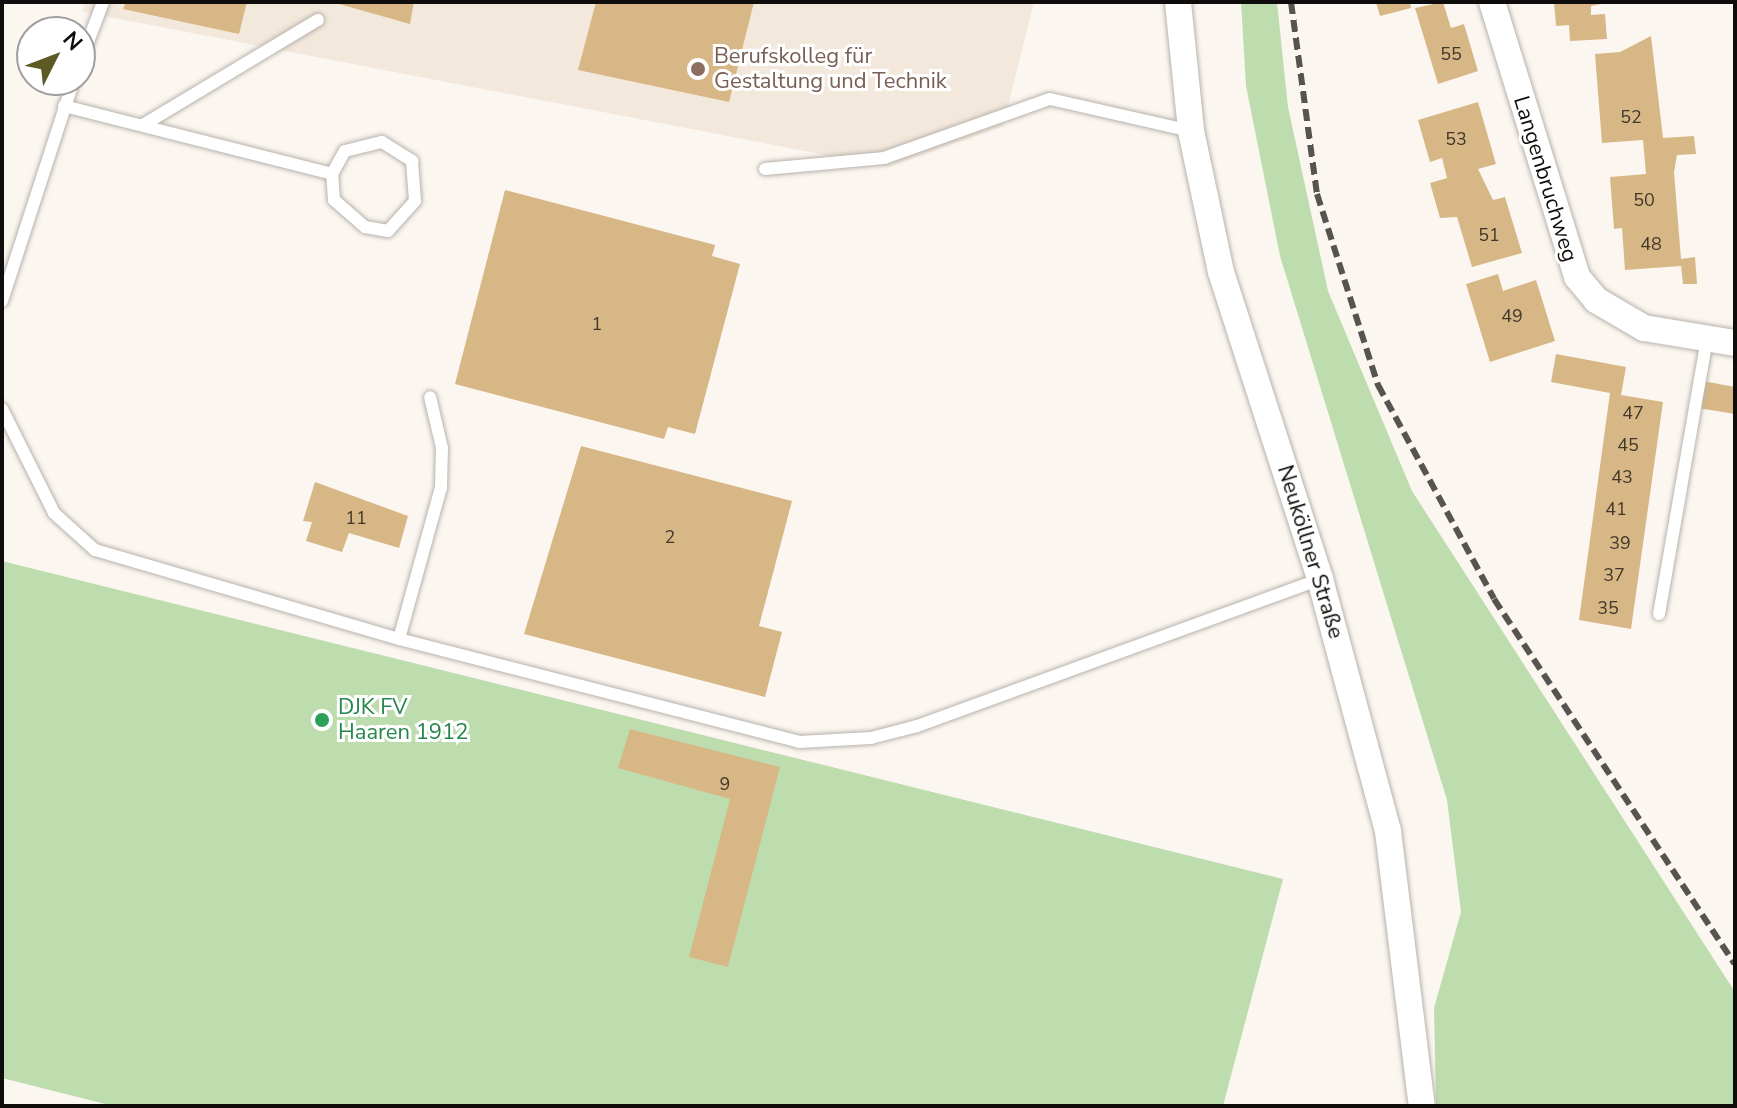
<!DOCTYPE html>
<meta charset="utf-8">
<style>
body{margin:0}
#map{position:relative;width:1737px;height:1108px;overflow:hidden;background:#fcf6f0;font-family:"Nunito Sans",sans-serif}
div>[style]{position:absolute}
.built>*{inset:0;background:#f3e8dc}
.green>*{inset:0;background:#beddae}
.building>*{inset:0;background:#d8b786}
.roads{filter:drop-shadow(0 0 2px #b8b2ac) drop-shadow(0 0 2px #b8b2ac)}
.lane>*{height:12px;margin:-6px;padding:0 6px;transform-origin:6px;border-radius:6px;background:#fff}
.street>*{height:26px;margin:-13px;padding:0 13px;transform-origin:13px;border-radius:13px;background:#fff}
.rail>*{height:6px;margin-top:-3px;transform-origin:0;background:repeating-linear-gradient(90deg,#565350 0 12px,transparent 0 18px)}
.dots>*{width:22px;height:22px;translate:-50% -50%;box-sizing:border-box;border:4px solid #fff;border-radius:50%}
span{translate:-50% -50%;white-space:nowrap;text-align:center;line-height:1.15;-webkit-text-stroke:6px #fff;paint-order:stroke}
.number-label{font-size:18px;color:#41382a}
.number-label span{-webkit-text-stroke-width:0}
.education-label{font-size:22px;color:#785e54}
.left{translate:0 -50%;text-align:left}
.street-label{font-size:22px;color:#0f0d0b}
.leisure-label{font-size:22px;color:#27864d}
.frame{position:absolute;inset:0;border:4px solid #0f0d0b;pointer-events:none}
.north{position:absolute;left:16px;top:16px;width:80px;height:80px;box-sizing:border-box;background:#fff;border:2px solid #9f9e9d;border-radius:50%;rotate:48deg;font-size:22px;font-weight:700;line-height:32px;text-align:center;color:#0f0d0b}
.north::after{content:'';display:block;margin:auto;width:28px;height:36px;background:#5d5a26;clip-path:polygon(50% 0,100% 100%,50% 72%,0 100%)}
</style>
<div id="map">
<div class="built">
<i style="clip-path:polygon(85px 2px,1034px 2px,1003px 126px,888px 167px,83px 12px)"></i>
</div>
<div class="green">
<i style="clip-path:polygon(1241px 2px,1277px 2px,1288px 107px,1328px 291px,1412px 491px,1735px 992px,1735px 1106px,1436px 1106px,1434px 1008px,1461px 912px,1447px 800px,1280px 256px,1246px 86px)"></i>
<i style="clip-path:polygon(2px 561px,1283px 879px,1223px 1106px,113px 1106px,2px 1078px)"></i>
</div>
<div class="building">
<i style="clip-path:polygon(126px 2px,247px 2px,239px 34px,123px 9px)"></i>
<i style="clip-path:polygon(332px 2px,414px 2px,410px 24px)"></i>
<i style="clip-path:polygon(596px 2px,754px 2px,729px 102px,578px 70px)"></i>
<i style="clip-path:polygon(1376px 2px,1410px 2px,1411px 8px,1380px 16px)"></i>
<i style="clip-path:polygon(1443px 2px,1451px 28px,1464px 24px,1478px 71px,1438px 84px,1415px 8px)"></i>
<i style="clip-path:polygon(1554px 2px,1611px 2px,1591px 6px,1591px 15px,1605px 14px,1607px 39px,1570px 41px,1569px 25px,1556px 26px)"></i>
<i style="clip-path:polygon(1651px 36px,1663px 138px,1694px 136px,1696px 154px,1677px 155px,1674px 172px,1681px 259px,1695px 257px,1697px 284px,1683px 284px,1681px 266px,1625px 270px,1622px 228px,1614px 229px,1610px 177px,1646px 174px,1643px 140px,1602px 143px,1595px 54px,1620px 52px)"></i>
<i style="clip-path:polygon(1478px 102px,1496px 164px,1478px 169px,1493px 200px,1505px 197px,1522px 253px,1472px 267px,1457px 217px,1440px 218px,1430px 183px,1447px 178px,1442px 158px,1430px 162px,1418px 120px)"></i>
<i style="clip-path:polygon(505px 190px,715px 245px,712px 256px,740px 264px,695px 434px,668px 427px,664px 439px,455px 384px)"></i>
<i style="clip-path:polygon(1498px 274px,1503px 291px,1536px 280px,1555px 341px,1490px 362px,1466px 284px)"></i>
<i style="clip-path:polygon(1556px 354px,1626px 367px,1621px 395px,1663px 402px,1631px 629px,1579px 620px,1610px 393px,1551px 382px)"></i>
<i style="clip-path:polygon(1703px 381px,1735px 387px,1735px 414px,1698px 408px)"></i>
<i style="clip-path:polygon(581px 446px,792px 501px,759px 626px,782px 632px,765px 697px,524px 634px)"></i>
<i style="clip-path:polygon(315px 482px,408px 516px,399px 548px,349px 533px,342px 552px,306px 541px,312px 522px,303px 521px)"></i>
<i style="clip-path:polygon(630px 729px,780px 767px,728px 967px,689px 957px,730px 799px,618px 768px)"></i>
</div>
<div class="roads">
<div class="lane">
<i style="left:80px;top:63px;width:65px;rotate:-69.3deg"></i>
<i style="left:64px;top:106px;width:276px;rotate:14.2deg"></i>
<i style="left:332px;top:174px;width:26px;rotate:-61deg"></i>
<i style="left:345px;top:151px;width:38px;rotate:-14deg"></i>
<i style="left:382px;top:142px;width:36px;rotate:32deg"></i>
<i style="left:412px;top:161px;width:40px;rotate:85.7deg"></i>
<i style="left:415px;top:201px;width:40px;rotate:132deg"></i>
<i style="left:388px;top:231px;width:23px;rotate:-170deg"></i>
<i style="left:365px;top:227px;width:41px;rotate:-138.9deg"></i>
<i style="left:334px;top:200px;width:26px;rotate:-94deg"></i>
<i style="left:143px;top:125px;width:204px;rotate:-31deg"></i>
<i style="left:765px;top:169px;width:120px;rotate:-5.3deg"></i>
<i style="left:884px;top:158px;width:176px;rotate:-19.6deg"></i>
<i style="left:1050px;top:99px;width:145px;rotate:12.8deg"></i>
<i style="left:2px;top:301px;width:232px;rotate:-72deg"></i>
<i style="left:2px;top:409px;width:116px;rotate:63.4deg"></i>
<i style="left:54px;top:513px;width:55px;rotate:42.1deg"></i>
<i style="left:95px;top:550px;width:317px;rotate:16.3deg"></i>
<i style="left:399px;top:639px;width:413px;rotate:14.4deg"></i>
<i style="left:799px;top:742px;width:72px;rotate:-3.2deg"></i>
<i style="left:871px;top:738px;width:48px;rotate:-14.6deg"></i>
<i style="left:917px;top:726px;width:429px;rotate:-20deg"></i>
<i style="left:1659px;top:614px;width:279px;rotate:-80.1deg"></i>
<i style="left:399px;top:639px;width:157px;rotate:-74.5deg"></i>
<i style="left:441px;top:488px;width:40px;rotate:-88.6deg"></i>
<i style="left:442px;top:448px;width:52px;rotate:-103.2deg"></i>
</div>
<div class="street">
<i style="left:1178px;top:2px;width:130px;rotate:84.2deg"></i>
<i style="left:1191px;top:131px;width:144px;rotate:78deg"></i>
<i style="left:1221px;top:272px;width:323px;rotate:72.1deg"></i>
<i style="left:1320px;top:579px;width:261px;rotate:74.9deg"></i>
<i style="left:1388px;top:831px;width:277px;rotate:83deg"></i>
<i style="left:1492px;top:2px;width:288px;rotate:72.8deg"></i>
<i style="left:1577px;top:277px;width:30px;rotate:50deg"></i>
<i style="left:1596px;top:300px;width:56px;rotate:30.3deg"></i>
<i style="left:1644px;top:328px;width:92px;rotate:9.4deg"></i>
</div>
</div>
<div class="rail">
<i style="left:1291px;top:2px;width:194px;rotate:82.3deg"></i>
<i style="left:1317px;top:194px;width:201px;rotate:72.3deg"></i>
<i style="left:1378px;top:385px;width:243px;rotate:61.5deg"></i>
<i style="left:1494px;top:599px;width:437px;rotate:56.6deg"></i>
</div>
<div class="dots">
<i style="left:698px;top:69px;background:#8d6e63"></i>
<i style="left:322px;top:720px;background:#2e9e5b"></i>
</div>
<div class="number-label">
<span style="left:1451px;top:54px">55</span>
<span style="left:1631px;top:117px">52</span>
<span style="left:1456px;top:139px">53</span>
<span style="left:1644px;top:200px">50</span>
<span style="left:1489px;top:235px">51</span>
<span style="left:1651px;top:244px">48</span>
<span style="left:1512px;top:316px">49</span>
<span style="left:597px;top:324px">1</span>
<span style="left:1633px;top:413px">47</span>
<span style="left:1628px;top:445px">45</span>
<span style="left:1622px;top:477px">43</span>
<span style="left:1616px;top:509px">41</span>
<span style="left:356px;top:518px">11</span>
<span style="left:670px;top:537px">2</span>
<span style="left:1620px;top:543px">39</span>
<span style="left:1614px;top:575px">37</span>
<span style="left:1608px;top:608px">35</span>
<span style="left:725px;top:784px">9</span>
</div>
<div class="education-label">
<span class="left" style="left:714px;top:69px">Berufskolleg für<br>Gestaltung und Technik</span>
</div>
<div class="street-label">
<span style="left:1545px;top:179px;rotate:73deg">Langenbruchweg</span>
<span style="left:1310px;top:552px;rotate:73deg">Neuköllner Straße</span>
</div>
<div class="leisure-label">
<span class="left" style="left:338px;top:720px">DJK FV<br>Haaren 1912</span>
</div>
<div class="frame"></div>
<div class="north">N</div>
</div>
